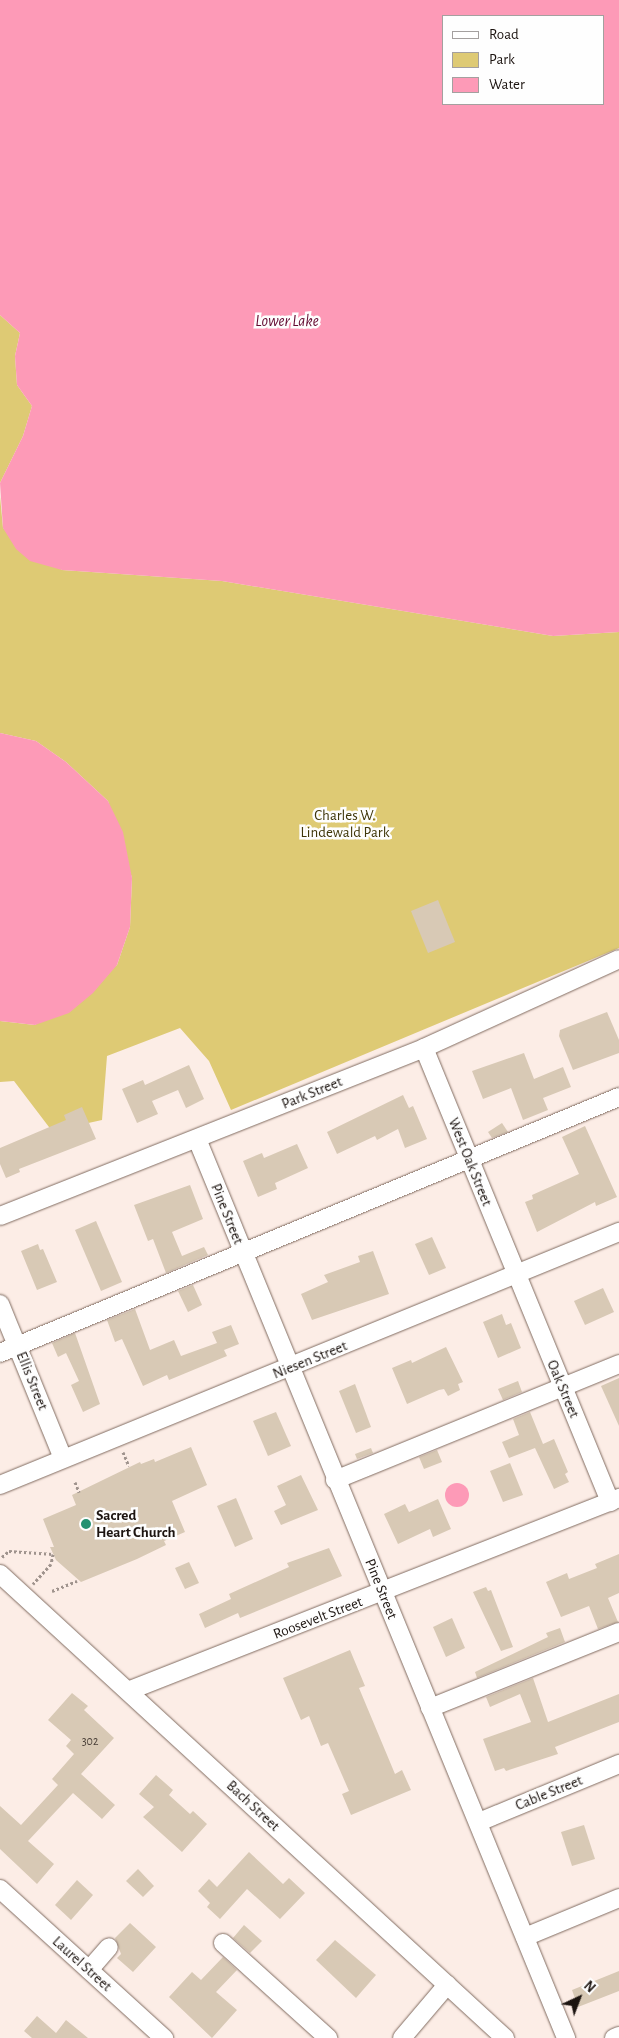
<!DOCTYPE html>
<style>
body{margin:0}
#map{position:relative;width:619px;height:2038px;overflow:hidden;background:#fcede6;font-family:"Alegreya Sans",sans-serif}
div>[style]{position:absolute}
.green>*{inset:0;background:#deca74}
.water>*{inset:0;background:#fd9ab7}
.round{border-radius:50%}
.building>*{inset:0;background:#d8c9b5}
.path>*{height:3px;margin-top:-1.5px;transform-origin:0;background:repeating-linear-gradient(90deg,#9f938d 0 2.5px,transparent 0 5px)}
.roads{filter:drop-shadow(0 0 1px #816c61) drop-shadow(0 0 1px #816c61)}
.minor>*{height:18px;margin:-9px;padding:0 9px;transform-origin:9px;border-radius:9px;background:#fff}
.dots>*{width:14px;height:14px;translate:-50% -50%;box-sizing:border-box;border:2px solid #fefefe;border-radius:50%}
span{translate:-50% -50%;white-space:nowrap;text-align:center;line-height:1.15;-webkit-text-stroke:5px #fefefe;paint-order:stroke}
.number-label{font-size:12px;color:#4b4139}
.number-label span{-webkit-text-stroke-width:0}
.park-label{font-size:15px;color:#3f3609}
.street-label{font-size:15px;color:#1c1410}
.poi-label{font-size:15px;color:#1c1410;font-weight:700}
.left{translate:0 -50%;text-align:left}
.water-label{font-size:16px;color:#640c32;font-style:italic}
.legend{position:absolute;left:442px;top:15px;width:162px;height:90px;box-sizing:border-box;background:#fefefe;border:1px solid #a4a09f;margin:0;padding:6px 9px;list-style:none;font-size:15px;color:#1c1410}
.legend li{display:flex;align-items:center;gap:10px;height:25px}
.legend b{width:25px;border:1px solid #a4a09f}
.north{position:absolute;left:554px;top:1973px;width:50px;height:50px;-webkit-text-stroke:4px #fefefe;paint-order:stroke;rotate:43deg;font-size:14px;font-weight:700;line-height:20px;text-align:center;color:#1c1410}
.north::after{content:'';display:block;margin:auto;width:18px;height:22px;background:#1c1410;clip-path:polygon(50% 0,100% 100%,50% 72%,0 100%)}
</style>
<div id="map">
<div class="green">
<i style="clip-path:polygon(0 315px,20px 333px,15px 356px,17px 385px,32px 406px,23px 436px,0 483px)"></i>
<i style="clip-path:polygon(0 496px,3px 528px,62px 570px,222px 581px,553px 636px,619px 632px,619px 948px,231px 1110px,209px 1061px,180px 1028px,107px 1056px,102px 1120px,52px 1131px,14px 1081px,0 1082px,0 1021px,35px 1025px,117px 965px,130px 927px,132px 878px,108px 801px,66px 762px,36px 741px,0 733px)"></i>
</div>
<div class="water">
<i style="clip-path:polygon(evenodd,0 0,619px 0,619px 632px,553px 636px,222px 581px,62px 570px,30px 561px,16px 549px,3px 528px,0 483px,23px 436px,32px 406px,17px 385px,15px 356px,20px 333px,0 315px,0 0,603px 16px,603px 104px,443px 104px,443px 16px,603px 16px)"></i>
<i style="clip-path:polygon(0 733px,36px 741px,66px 762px,108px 801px,123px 832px,132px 878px,130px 927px,117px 965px,93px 993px,69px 1013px,35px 1025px,0 1021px)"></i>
<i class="round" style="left:445px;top:1483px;width:24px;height:24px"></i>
</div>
<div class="building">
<i style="clip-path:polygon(438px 900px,455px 942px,428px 953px,411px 911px)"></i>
<i style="clip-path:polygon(607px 1012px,619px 1040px,619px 1053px,573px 1070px,559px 1036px,560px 1030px)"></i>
<i style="clip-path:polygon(524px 1053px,534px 1079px,563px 1067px,571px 1087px,543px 1098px,548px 1110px,523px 1120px,511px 1088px,483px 1099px,472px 1071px)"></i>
<i style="clip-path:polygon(189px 1065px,204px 1099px,186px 1108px,178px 1090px,152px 1101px,158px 1114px,137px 1123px,122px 1089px,143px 1080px,145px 1085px)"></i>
<i style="clip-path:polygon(403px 1095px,409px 1108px,413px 1106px,427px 1139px,405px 1148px,398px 1129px,377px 1140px,375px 1136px,337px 1154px,327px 1132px)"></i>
<i style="clip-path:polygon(82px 1107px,96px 1139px,19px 1169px,20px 1172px,6px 1178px,0 1164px,0 1148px,66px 1120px,64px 1115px)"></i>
<i style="clip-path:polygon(502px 1123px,508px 1132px,492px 1138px,488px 1132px)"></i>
<i style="clip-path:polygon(585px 1126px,617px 1197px,596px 1206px,595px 1202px,537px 1232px,525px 1202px,533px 1199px,532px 1195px,579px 1174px,562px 1137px)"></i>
<i style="clip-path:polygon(297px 1144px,308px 1168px,275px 1183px,277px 1189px,258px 1197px,243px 1161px,262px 1153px,264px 1158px)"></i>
<i style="clip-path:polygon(190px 1185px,203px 1219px,172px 1232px,182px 1256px,204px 1247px,208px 1255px,166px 1273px,153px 1239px,148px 1241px,134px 1205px)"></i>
<i style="clip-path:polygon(96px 1221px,122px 1282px,101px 1291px,75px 1230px)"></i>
<i style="clip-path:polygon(432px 1237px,446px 1268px,429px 1275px,415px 1244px)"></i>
<i style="clip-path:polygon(38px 1244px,40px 1250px,43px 1249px,57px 1282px,37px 1290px,21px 1251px)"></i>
<i style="clip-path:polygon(373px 1251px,389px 1294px,312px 1320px,301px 1294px,328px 1282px,324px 1275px,360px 1262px,358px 1256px)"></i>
<i style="clip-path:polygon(193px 1285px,202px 1305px,188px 1312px,178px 1291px)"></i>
<i style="clip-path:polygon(603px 1288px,614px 1312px,585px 1325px,574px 1301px)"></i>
<i style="clip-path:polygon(135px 1309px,150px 1350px,174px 1340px,181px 1356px,217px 1343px,212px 1332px,231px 1325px,239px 1344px,224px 1350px,227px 1356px,169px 1380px,167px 1375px,143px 1386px,122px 1339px,115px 1342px,107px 1320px)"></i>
<i style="clip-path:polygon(502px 1314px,506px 1325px,511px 1323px,521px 1348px,498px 1358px,483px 1322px)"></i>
<i style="clip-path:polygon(75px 1333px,100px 1404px,83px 1412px,71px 1385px,79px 1381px,66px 1353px,58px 1357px,52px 1343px)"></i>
<i style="clip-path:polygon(446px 1347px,463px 1382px,458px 1384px,460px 1390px,448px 1396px,444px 1389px,439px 1390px,407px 1404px,392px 1368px,411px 1360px,412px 1363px)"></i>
<i style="clip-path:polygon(619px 1378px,619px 1426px,601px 1386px)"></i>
<i style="clip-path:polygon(518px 1381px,522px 1392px,503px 1400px,498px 1389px)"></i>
<i style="clip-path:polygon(355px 1384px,371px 1427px,356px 1433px,339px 1391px)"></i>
<i style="clip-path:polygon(276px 1412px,291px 1446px,268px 1456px,253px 1421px)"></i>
<i style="clip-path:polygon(530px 1412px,543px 1444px,554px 1439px,568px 1472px,565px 1474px,569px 1482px,554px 1489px,535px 1448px,509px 1458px,502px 1442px,519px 1435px,513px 1419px)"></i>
<i style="clip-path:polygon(191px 1447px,207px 1485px,172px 1501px,185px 1532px,164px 1541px,166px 1545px,137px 1559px,81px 1582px,56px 1560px,50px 1547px,54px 1547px,43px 1519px,76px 1505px,72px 1495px,140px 1462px,141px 1464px,154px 1459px,155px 1462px)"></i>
<i style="clip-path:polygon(371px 1448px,373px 1453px,357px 1459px,355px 1454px)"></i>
<i style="clip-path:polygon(437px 1450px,442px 1462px,424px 1469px,419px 1457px)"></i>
<i style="clip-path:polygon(510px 1463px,523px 1495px,503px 1502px,490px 1471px)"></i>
<i style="clip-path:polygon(301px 1475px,318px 1510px,281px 1525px,274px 1511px,286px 1505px,277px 1486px)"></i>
<i style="clip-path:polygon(236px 1498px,253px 1539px,235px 1547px,217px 1506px)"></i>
<i style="clip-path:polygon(438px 1499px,451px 1529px,433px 1537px,430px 1529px,398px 1544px,384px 1514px,405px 1504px,409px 1512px)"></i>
<i style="clip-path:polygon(329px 1548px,342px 1576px,240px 1618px,238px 1613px,205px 1628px,199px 1614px,231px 1599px,229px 1594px,289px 1567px,287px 1563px)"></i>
<i style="clip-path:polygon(619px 1554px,619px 1593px,608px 1598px,618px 1622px,598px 1629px,589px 1606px,561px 1617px,546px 1582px,567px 1573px,569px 1579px,597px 1568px,595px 1564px)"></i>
<i style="clip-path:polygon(189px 1562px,199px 1583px,185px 1589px,175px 1568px)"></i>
<i style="clip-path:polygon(486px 1587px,488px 1591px,491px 1590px,513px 1647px,501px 1651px,473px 1592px)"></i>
<i style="clip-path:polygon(452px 1618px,465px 1648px,446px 1657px,433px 1627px)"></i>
<i style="clip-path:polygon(560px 1628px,565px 1642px,477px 1678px,475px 1672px,548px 1637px,546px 1633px)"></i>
<i style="clip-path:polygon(350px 1650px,365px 1686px,359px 1688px,395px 1774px,402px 1770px,411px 1790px,351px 1815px,342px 1794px,349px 1791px,328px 1743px,321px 1746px,309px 1716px,301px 1720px,283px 1678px)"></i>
<i style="clip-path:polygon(533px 1678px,548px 1722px,619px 1694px,619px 1722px,555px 1747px,558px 1754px,506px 1771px,504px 1768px,495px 1771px,483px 1739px,531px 1722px,520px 1694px,490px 1707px,486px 1697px)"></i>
<i style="clip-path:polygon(72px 1693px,88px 1706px,84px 1710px,114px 1738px,81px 1774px,115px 1805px,102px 1819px,73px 1793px,28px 1841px,54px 1864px,37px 1884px,0 1849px,0 1806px,21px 1825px,58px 1785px,52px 1779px,74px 1754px,66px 1746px,71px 1740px,48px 1720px)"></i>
<i style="clip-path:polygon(156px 1775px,173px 1790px,169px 1795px,190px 1814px,193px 1811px,207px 1824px,182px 1852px,143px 1817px,154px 1807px,139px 1794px)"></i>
<i style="clip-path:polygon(584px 1825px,595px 1859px,572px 1866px,561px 1832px)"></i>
<i style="clip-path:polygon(249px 1852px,283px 1884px,289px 1878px,305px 1893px,280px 1919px,247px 1889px,220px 1919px,207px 1907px,210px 1903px,198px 1891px,209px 1879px,217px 1887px)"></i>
<i style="clip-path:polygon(138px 1869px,154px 1886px,143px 1897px,126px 1881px)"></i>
<i style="clip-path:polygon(77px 1880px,93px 1895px,71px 1920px,55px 1905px)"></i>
<i style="clip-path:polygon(130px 1923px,156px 1947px,133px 1972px,117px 1958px,121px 1954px,115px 1938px)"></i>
<i style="clip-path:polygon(244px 1925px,262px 1941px,250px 1953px,233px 1938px)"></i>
<i style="clip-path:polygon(335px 1940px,376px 1975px,356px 1998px,316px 1960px)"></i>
<i style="clip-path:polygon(223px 1957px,237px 1970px,216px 1992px,237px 2010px,212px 2038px,169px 1997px,192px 1972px,201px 1980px)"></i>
<i style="clip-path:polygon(619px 1971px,619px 1991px,578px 2007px,572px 1990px)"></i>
<i style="clip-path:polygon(37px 2016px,56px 2033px,66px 2020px,88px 2038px,32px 2038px,24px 2031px)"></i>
</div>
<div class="path">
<i style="left:123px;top:1452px;width:15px;rotate:67deg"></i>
<i style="left:75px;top:1482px;width:11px;rotate:68deg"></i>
<i style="left:2px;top:1557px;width:9px;rotate:-41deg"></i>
<i style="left:9px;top:1551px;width:44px;rotate:3.9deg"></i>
<i style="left:53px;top:1554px;width:10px;rotate:101deg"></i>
<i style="left:51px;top:1564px;width:27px;rotate:132deg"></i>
<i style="left:52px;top:1591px;width:27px;rotate:-22deg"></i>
</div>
<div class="roads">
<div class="minor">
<i style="left:424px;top:1048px;width:491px;rotate:67.7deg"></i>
<i style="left:197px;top:1139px;width:972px;rotate:67.68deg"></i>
<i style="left:0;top:1216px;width:456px;rotate:-21.6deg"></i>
<i style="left:424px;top:1048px;width:214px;rotate:-24.5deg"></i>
<i style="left:0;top:1304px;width:166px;rotate:67.8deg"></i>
<i style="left:0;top:1353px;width:670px;rotate:-22.47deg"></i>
<i style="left:335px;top:1480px;width:307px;rotate:-22.2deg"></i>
<i style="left:0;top:1485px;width:669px;rotate:-22.23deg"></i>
<i style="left:0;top:1574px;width:686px;rotate:42.58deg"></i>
<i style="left:128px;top:1691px;width:528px;rotate:-21.46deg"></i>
<i style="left:430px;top:1708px;width:204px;rotate:-21.9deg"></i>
<i style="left:479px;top:1822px;width:152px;rotate:-22.5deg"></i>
<i style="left:0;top:1889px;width:222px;rotate:42.3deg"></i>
<i style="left:525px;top:1937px;width:102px;rotate:-22.5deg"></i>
<i style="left:223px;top:1943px;width:142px;rotate:42.1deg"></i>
<i style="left:89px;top:1970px;width:30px;rotate:-49deg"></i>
<i style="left:402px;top:2038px;width:70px;rotate:-49.7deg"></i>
<i style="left:614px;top:2038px;width:5px;rotate:-22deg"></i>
</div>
</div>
<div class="dots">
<i style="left:86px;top:1524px;background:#239171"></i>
</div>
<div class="number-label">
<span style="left:90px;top:1742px">302</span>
</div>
<div class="park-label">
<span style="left:345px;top:824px">Charles W.<br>Lindewald Park</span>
</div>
<div class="street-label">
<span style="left:312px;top:1093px;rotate:-22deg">Park Street</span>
<span style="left:470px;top:1162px;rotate:68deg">West Oak Street</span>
<span style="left:227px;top:1214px;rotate:68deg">Pine Street</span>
<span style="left:310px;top:1360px;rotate:-22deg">Niesen Street</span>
<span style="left:32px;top:1381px;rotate:68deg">Ellis Street</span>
<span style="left:563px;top:1389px;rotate:67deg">Oak Street</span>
<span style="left:381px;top:1589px;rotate:68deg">Pine Street</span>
<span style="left:318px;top:1618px;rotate:-21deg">Roosevelt Street</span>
<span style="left:549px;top:1793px;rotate:-22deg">Cable Street</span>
<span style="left:253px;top:1806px;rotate:43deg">Bach Street</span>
<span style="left:82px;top:1964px;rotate:42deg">Laurel Street</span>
</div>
<div class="poi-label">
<span class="left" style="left:96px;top:1524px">Sacred<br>Heart Church</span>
</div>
<div class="water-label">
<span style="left:287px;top:321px">Lower Lake</span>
</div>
<ul class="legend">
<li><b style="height:6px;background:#fff"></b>Road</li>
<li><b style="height:14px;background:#deca74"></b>Park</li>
<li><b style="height:14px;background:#fd9ab7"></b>Water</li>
</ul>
<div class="north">N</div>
</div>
